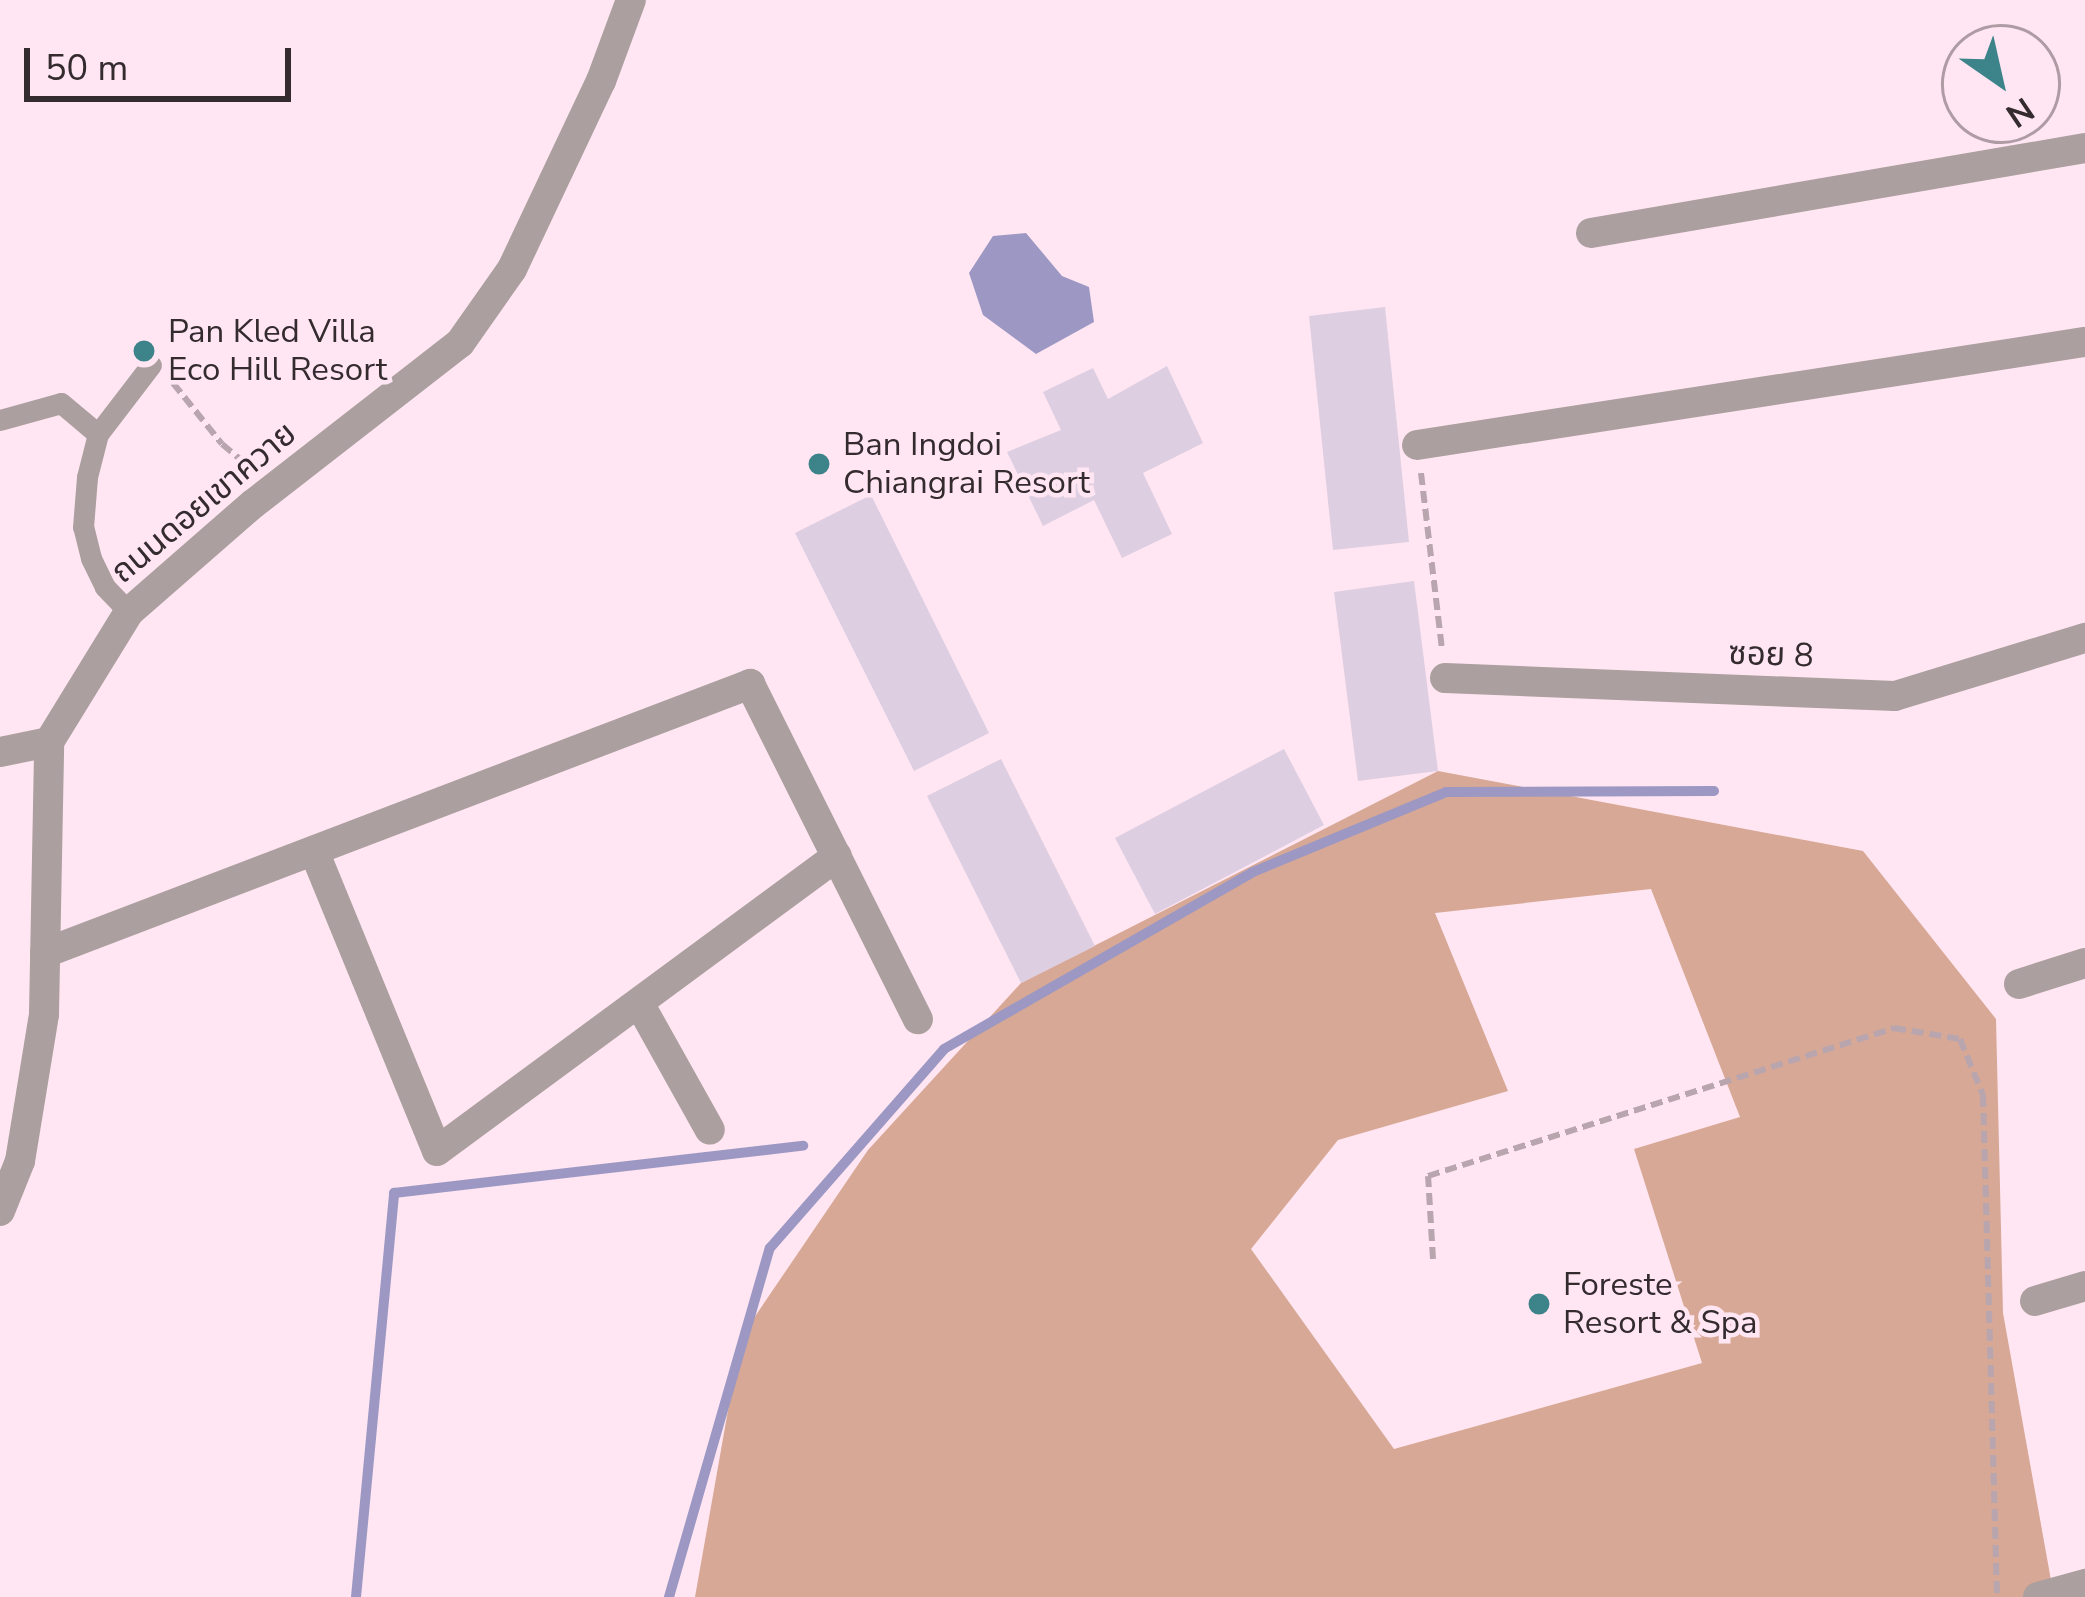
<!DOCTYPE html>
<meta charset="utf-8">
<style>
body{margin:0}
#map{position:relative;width:2085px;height:1597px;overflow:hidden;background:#ffe6f2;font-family:"Nunito Sans","Noto Sans Thai",sans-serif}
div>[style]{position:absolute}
.forest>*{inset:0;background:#d7a895}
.water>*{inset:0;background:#9c98c3}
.stream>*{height:10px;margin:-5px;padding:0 5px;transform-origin:5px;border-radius:5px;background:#9c98c3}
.building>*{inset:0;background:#ddcee2}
.path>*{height:6px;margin-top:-3px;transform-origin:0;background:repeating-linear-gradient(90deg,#b8a5ae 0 12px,transparent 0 18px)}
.lane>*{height:21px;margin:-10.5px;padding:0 10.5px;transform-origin:10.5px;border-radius:10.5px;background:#ab9f9f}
.street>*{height:30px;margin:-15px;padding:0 15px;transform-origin:15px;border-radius:15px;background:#ab9f9f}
.dots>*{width:33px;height:33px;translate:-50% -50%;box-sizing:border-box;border:6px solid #ffe6f2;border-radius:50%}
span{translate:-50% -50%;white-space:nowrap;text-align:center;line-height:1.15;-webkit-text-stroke:9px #ffe6f2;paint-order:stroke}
.poi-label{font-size:33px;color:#342b2f}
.left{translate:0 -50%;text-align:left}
.street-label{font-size:33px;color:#342b2f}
.north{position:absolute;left:1941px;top:24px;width:120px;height:120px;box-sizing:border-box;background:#ffe6f2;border:3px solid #ae9ba4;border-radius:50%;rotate:146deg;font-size:33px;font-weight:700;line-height:48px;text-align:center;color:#342b2f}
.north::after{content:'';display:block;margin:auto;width:42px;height:54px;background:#3c848a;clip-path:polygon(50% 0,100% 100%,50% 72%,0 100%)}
.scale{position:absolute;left:24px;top:48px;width:267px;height:54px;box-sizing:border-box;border:6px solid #342b2f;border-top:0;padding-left:15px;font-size:36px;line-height:42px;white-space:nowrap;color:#342b2f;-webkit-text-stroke:9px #ffe6f2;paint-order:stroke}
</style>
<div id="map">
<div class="forest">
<i style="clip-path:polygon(evenodd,1438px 771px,1863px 851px,1996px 1019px,2003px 1313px,2054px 1597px,695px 1597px,741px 1337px,868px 1150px,1021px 983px,1438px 771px,1651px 889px,1740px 1117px,1634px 1149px,1702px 1363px,1394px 1449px,1251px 1249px,1338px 1140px,1508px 1091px,1435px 913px,1651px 889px)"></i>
</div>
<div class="water">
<i style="clip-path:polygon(1026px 233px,1062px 276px,1089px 287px,1094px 322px,1036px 354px,983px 315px,969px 273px,993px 236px)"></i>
</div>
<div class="stream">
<i style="left:356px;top:1597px;width:406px;rotate:-84.6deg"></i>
<i style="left:394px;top:1193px;width:412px;rotate:-6.6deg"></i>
<i style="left:669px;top:1597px;width:363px;rotate:-73.9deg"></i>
<i style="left:770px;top:1248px;width:264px;rotate:-48.8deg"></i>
<i style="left:944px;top:1049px;width:356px;rotate:-29.8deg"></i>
<i style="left:1253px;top:872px;width:209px;rotate:-22.5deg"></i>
<i style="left:1446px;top:792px;width:268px;rotate:-0.2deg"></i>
</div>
<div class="building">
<i style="clip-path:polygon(1385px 307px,1409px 542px,1333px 550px,1309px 316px)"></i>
<i style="clip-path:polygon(1167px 366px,1203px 443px,1143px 473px,1172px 534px,1122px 558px,1094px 500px,1043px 526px,1007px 452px,1061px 430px,1043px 392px,1093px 368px,1108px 399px)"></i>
<i style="clip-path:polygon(871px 495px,989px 733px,914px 771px,795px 533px)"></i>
<i style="clip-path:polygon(1414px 581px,1438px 771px,1358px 781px,1334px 592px)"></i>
<i style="clip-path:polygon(1284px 749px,1324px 825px,1155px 914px,1115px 838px)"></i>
<i style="clip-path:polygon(1001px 759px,1095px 946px,1021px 983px,927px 796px)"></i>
</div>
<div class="path">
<i style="left:173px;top:383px;width:78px;rotate:51.2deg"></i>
<i style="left:222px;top:444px;width:34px;rotate:40deg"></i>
<i style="left:1421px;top:473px;width:178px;rotate:83.2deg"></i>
<i style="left:1433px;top:1259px;width:83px;rotate:-93.4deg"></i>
<i style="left:1428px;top:1176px;width:489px;rotate:-17.6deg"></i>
<i style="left:1894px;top:1028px;width:67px;rotate:9.5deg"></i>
<i style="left:1960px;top:1039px;width:61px;rotate:67.7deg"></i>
<i style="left:1983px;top:1095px;width:502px;rotate:88.4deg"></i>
</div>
<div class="lane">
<i style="left:0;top:420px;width:63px;rotate:-15.6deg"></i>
<i style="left:61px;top:403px;width:48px;rotate:40deg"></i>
<i style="left:129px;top:612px;width:35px;rotate:-134deg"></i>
<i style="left:105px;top:587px;width:32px;rotate:-116deg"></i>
<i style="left:91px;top:558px;width:32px;rotate:-104deg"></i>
<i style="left:83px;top:527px;width:50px;rotate:-85.4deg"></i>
<i style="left:87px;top:477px;width:44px;rotate:-75.7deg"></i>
<i style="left:98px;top:434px;width:87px;rotate:-52.5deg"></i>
</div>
<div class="street">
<i style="left:1591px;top:233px;width:501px;rotate:-9.76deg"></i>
<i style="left:1417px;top:445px;width:676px;rotate:-8.77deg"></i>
<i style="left:1445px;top:678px;width:450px;rotate:2.3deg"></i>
<i style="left:1895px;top:696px;width:199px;rotate:-17deg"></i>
<i style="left:0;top:752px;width:50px;rotate:-11.5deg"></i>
<i style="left:314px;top:851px;width:324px;rotate:67.7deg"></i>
<i style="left:437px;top:1151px;width:497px;rotate:-36.4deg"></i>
<i style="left:45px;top:953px;width:755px;rotate:-20.88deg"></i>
<i style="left:750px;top:684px;width:375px;rotate:63.4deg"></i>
<i style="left:2019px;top:984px;width:69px;rotate:-17.7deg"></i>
<i style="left:639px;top:1003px;width:145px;rotate:60.8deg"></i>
<i style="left:0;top:1211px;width:54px;rotate:-68.2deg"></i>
<i style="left:20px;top:1161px;width:149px;rotate:-80.7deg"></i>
<i style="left:44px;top:1014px;width:272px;rotate:-88.9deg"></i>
<i style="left:49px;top:742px;width:153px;rotate:-58.4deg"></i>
<i style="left:129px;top:612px;width:164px;rotate:-41.1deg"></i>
<i style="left:253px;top:504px;width:262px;rotate:-37.9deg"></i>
<i style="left:460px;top:343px;width:90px;rotate:-54.9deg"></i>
<i style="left:512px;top:269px;width:208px;rotate:-64.7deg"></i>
<i style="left:601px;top:81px;width:86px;rotate:-69.7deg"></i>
<i style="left:2035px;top:1301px;width:52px;rotate:-16.7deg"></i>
<i style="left:2038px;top:1597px;width:49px;rotate:-15.5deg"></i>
</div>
<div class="dots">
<i style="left:144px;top:351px;background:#3c848a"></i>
<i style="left:819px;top:464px;background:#3c848a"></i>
<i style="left:1539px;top:1304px;background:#3c848a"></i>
</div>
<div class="poi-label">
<span class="left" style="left:168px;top:351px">Pan Kled Villa<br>Eco Hill Resort</span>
<span class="left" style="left:843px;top:464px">Ban Ingdoi<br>Chiangrai Resort</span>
<span class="left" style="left:1563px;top:1304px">Foreste<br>Resort &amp; Spa</span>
</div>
<div class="street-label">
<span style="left:204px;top:503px;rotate:-40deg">ถนนดอยเขาควาย</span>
<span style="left:1771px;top:655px;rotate:2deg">ซอย 8</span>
</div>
<div class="north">N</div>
<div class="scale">50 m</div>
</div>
